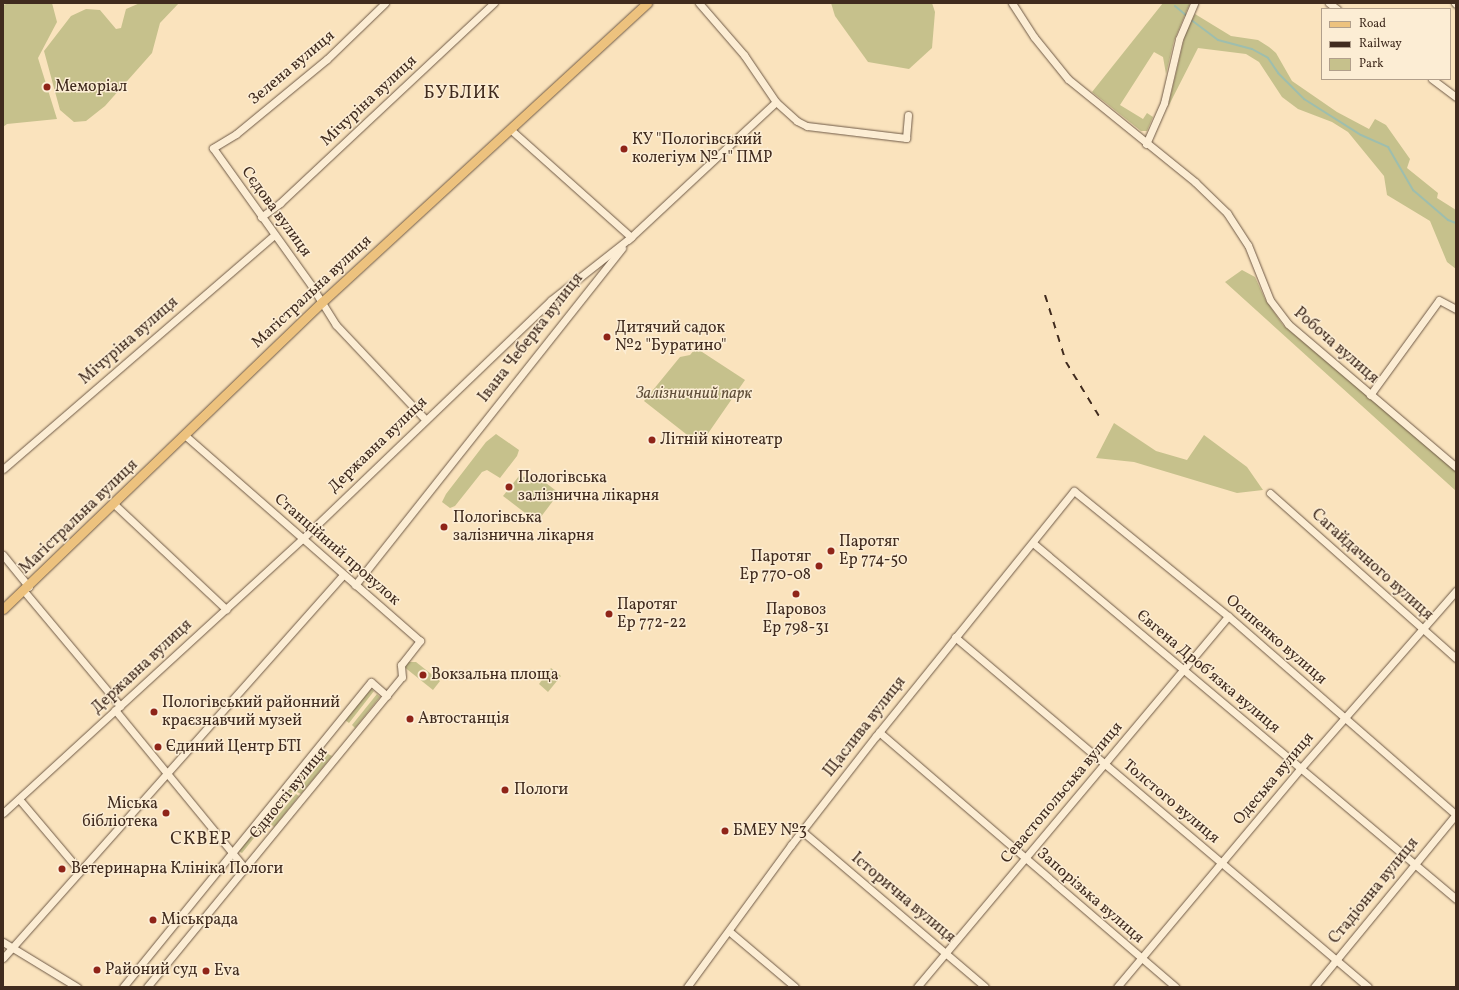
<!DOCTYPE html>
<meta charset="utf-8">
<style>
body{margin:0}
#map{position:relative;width:1459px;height:990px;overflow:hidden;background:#fae3bd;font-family:Vollkorn,serif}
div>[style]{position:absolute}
.green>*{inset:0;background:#c6c18c}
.stream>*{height:2px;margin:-1px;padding:0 1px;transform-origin:1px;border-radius:1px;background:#9ebeae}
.roads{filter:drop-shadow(0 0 1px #6e5946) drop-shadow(0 0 1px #6e5946)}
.minor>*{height:7px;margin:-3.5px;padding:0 3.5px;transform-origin:3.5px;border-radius:3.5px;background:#fcedd4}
.major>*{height:9px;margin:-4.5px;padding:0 4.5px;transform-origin:4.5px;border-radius:4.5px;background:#edc27e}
.rail>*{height:2px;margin-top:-1px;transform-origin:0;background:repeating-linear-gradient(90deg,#402b1e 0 7px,transparent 0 14px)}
.dots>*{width:11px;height:11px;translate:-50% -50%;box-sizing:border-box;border:2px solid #fcedd4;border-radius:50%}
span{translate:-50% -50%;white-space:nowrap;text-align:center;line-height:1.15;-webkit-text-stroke:3px #fcedd4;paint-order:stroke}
.street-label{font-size:16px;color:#402b1e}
.poi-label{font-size:16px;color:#402b1e}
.left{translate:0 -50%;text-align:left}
.right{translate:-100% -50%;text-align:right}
.park-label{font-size:16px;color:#62503a;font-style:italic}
.quarter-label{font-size:18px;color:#402b1e;letter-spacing:1px}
.frame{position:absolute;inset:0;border:4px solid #402b1e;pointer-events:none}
.legend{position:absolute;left:1321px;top:8px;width:130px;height:72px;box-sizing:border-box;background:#fcedd4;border:1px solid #b19f8b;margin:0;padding:5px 7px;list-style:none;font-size:12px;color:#402b1e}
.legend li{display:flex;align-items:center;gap:8px;height:20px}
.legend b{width:20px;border:1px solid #b19f8b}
</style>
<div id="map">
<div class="green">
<i style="clip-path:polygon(10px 3px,52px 3px,57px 22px,38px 58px,57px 119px,7px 124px,3px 127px,3px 5px)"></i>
<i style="clip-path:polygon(140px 3px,179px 3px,160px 23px,152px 53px,105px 106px,86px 121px,74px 122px,60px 110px,44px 51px,71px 16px,86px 9px,100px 10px,116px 29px,121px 28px,126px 9px)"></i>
<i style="clip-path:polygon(831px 3px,932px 3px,935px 12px,932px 48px,909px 69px,868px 62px,835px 16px)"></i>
<i style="clip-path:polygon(1163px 3px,1190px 3px,1174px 41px,1166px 74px,1163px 57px,1154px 52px,1120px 105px,1143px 119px,1147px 113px,1153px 117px,1147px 131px,1141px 131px,1092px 92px)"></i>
<i style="clip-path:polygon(1195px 14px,1231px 36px,1258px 40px,1269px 47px,1276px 53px,1292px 81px,1337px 112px,1369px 129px,1375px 119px,1386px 125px,1410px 159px,1407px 168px,1438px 193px,1437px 198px,1456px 210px,1456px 269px,1447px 262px,1430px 221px,1387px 195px,1384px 176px,1348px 132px,1332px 122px,1298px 109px,1282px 97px,1259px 62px,1246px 54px,1198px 48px,1168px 107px,1185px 35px)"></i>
<i style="clip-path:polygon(1242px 270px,1255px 277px,1265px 299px,1283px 325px,1456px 471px,1456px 491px,1225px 282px)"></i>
<i style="clip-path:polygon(696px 348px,745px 380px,700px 445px,644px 401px,680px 357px,690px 355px)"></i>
<i style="clip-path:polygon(1114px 423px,1156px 451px,1187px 460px,1204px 435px,1247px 467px,1263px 490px,1237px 493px,1134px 462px,1096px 458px)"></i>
<i style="clip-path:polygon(496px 434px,519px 450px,517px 456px,500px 478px,487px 470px,482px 472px,455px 506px,450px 508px,442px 502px,446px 494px,486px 442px)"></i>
<i style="clip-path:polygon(519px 476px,542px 480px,559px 493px,537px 522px,503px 496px)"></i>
<i style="clip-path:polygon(406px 662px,416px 662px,440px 681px,433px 690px,403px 666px)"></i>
<i style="clip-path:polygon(551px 668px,561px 676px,548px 692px,539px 684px)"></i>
<i style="clip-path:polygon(371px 689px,374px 691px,349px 723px,345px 720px)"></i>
<i style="clip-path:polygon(377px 694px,380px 697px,355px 728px,352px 725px)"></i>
<i style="clip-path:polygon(322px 748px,325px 751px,294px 789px,291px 786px)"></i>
<i style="clip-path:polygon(328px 754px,332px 756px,301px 794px,297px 792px)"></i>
<i style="clip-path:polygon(289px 788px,293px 791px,267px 822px,264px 819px)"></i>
<i style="clip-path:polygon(296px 794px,299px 796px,274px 827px,271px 824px)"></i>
<i style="clip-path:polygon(263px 821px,266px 823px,242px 853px,238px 851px)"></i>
</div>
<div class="stream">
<i style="left:1175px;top:6px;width:16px;rotate:40deg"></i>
<i style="left:1190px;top:19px;width:35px;rotate:37deg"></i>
<i style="left:1218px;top:40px;width:35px;rotate:15deg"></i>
<i style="left:1252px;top:49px;width:18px;rotate:29deg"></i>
<i style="left:1268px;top:58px;width:18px;rotate:56deg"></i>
<i style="left:1278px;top:73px;width:37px;rotate:45deg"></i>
<i style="left:1304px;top:99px;width:67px;rotate:32.3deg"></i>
<i style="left:1361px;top:135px;width:30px;rotate:24deg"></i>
<i style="left:1388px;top:147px;width:50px;rotate:59.8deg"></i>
<i style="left:1413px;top:190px;width:46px;rotate:40.6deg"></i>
<i style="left:1448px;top:220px;width:9px;rotate:21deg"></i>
</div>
<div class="roads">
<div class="minor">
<i style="left:385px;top:3px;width:81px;rotate:136deg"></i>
<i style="left:327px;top:59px;width:118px;rotate:140.5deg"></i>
<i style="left:236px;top:134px;width:27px;rotate:149deg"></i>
<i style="left:213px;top:148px;width:168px;rotate:54.4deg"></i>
<i style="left:311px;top:285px;width:47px;rotate:58deg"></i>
<i style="left:336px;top:325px;width:129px;rotate:46.6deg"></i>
<i style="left:699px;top:3px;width:69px;rotate:49.1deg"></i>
<i style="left:744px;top:55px;width:57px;rotate:55.8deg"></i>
<i style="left:776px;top:102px;width:28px;rotate:42deg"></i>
<i style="left:797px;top:121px;width:11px;rotate:27deg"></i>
<i style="left:807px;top:126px;width:100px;rotate:6.9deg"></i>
<i style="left:906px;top:138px;width:23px;rotate:-85deg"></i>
<i style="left:1012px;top:3px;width:40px;rotate:57.1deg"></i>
<i style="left:1034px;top:37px;width:54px;rotate:51deg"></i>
<i style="left:1068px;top:79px;width:164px;rotate:39deg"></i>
<i style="left:1195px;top:182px;width:45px;rotate:44.1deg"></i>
<i style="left:1227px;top:213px;width:38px;rotate:57deg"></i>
<i style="left:1248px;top:245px;width:59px;rotate:68.2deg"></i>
<i style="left:1270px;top:300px;width:30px;rotate:53deg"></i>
<i style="left:1288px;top:324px;width:221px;rotate:40.4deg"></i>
<i style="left:1329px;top:3px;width:10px;rotate:37deg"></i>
<i style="left:1455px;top:3px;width:1px;rotate:45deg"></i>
<i style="left:1432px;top:79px;width:30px;rotate:37deg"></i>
<i style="left:510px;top:129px;width:162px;rotate:41.8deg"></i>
<i style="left:631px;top:237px;width:4px;rotate:135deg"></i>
<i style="left:1146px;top:144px;width:45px;rotate:-66.3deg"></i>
<i style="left:1164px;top:103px;width:66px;rotate:-76.8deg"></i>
<i style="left:1179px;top:39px;width:39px;rotate:-67deg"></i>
<i style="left:261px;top:217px;width:24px;rotate:-36deg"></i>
<i style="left:280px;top:203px;width:293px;rotate:-43.1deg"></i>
<i style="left:1370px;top:395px;width:117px;rotate:-54deg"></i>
<i style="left:1439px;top:300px;width:19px;rotate:28deg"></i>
<i style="left:3px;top:469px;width:358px;rotate:-40.8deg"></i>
<i style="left:1270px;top:493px;width:249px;rotate:41.6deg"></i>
<i style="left:114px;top:504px;width:154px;rotate:43.2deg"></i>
<i style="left:1033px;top:543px;width:553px;rotate:40.08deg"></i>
<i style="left:3px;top:555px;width:41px;rotate:50.9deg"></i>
<i style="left:355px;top:585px;width:430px;rotate:-51.6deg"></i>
<i style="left:24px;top:591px;width:150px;rotate:50.1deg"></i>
<i style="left:955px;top:637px;width:541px;rotate:40.28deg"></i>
<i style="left:115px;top:710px;width:205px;rotate:50.6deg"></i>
<i style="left:879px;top:732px;width:391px;rotate:40.7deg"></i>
<i style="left:19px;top:799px;width:93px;rotate:49.8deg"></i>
<i style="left:3px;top:813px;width:406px;rotate:-42.5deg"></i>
<i style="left:302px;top:539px;width:345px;rotate:-43.8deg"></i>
<i style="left:551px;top:300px;width:102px;rotate:-38.2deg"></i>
<i style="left:631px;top:237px;width:198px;rotate:-43deg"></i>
<i style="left:802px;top:831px;width:240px;rotate:40.4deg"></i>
<i style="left:730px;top:932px;width:85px;rotate:40.2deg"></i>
<i style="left:3px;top:942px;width:87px;rotate:31.3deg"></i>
<i style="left:3px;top:958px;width:512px;rotate:-48.4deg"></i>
<i style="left:123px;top:987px;width:393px;rotate:-50.9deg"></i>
<i style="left:371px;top:682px;width:21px;rotate:41deg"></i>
<i style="left:147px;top:987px;width:401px;rotate:-50.6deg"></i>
<i style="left:402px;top:677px;width:12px;rotate:-95deg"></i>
<i style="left:401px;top:665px;width:31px;rotate:-52deg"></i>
<i style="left:420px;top:641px;width:313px;rotate:-138.8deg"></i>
<i style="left:687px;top:987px;width:176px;rotate:-53.8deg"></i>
<i style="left:791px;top:845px;width:138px;rotate:-52.1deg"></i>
<i style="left:876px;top:736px;width:315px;rotate:-51.1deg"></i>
<i style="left:1074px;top:491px;width:198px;rotate:39.1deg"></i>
<i style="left:1228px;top:616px;width:303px;rotate:41.1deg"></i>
<i style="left:917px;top:987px;width:484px;rotate:-50deg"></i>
<i style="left:1117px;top:987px;width:285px;rotate:-50deg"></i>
<i style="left:1300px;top:769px;width:237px;rotate:-48.8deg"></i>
<i style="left:1314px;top:987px;width:224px;rotate:-50.6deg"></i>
</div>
<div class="major">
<i style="left:3px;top:609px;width:443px;rotate:-43.9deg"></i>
<i style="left:322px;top:302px;width:442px;rotate:-42.6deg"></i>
</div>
</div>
<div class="rail">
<i style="left:1045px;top:295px;width:70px;rotate:72.6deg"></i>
<i style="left:1066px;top:362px;width:63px;rotate:58.6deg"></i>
</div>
<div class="dots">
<i style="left:47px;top:87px;background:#8f2418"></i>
<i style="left:624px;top:149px;background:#8f2418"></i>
<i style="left:607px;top:337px;background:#8f2418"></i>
<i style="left:652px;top:440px;background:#8f2418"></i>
<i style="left:509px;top:487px;background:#8f2418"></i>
<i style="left:444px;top:527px;background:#8f2418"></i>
<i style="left:831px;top:551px;background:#8f2418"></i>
<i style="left:819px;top:566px;background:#8f2418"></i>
<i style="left:796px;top:594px;background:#8f2418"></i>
<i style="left:609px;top:614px;background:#8f2418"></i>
<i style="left:423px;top:675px;background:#8f2418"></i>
<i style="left:154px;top:712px;background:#8f2418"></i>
<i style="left:410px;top:719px;background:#8f2418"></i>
<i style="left:158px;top:747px;background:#8f2418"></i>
<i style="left:505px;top:790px;background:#8f2418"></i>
<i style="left:166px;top:813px;background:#8f2418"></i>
<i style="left:725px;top:831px;background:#8f2418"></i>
<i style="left:62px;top:869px;background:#8f2418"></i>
<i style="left:153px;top:920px;background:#8f2418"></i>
<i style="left:97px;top:970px;background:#8f2418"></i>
<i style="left:206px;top:971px;background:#8f2418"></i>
</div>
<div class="street-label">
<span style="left:292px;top:68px;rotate:-40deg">Зелена вулиця</span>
<span style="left:369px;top:101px;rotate:-43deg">Мічуріна вулиця</span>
<span style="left:276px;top:212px;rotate:54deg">Сєдова вулиця</span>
<span style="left:312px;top:292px;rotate:-43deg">Магістральна вулиця</span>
<span style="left:531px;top:338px;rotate:-52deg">Івана Чеберка вулиця</span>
<span style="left:129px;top:341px;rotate:-41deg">Мічуріна вулиця</span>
<span style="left:1336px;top:346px;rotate:41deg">Робоча вулиця</span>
<span style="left:378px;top:445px;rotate:-44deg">Державна вулиця</span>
<span style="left:79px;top:517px;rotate:-44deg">Магістральна вулиця</span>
<span style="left:337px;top:550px;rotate:41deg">Станційний провулок</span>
<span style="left:1372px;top:565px;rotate:42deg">Сагайдачного вулиця</span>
<span style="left:1276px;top:640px;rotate:41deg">Осипенко вулиця</span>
<span style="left:142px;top:667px;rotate:-43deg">Державна вулиця</span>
<span style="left:1208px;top:672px;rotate:40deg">Євгена Дроб’язка вулиця</span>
<span style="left:865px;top:727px;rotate:-52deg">Щаслива вулиця</span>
<span style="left:1274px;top:779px;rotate:-50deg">Одеська вулиця</span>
<span style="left:289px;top:793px;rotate:-51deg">Єдності вулиця</span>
<span style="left:1062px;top:793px;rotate:-50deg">Севастопольська вулиця</span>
<span style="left:1171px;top:802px;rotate:40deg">Толстого вулиця</span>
<span style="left:1374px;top:891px;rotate:-51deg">Стадіонна вулиця</span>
<span style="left:1090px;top:896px;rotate:41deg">Запорізька вулиця</span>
<span style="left:903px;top:898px;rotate:40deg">Історична вулиця</span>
</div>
<div class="poi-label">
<span class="left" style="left:55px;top:87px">Меморіал</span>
<span class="left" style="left:632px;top:149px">КУ "Пологівський<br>колегіум № 1" ПМР</span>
<span class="left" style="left:615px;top:337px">Дитячий садок<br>№2 "Буратино"</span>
<span class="left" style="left:660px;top:440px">Літній кінотеатр</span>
<span class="left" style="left:518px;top:487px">Пологівська<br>залізнична лікарня</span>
<span class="left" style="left:453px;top:527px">Пологiвська<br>залiзнична лiкарня</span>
<span class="left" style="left:839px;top:551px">Паротяг<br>Ер 774-50</span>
<span class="right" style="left:811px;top:566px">Паротяг<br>Ер 770-08</span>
<span class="left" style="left:617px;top:614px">Паротяг<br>Ер 772-22</span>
<span style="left:796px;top:619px">Паровоз<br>Ер 798-31</span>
<span class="left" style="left:431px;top:675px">Вокзальна площа</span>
<span class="left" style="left:162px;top:712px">Пологівський районний<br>краєзнавчий музей</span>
<span class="left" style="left:418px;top:719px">Автостанція</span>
<span class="left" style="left:166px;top:747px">Єдиний Центр БТІ</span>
<span class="left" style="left:514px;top:790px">Пологи</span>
<span class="right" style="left:158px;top:813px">Міська<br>бібліотека</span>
<span class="left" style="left:733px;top:831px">БМЕУ №3</span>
<span class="left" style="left:71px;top:869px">Ветеринарна Клініка Пологи</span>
<span class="left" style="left:161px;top:920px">Міськрада</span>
<span class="left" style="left:105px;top:970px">Районий суд</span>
<span class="left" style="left:214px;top:971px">Eva</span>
</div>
<div class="park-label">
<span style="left:694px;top:394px">Залізничний парк</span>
</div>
<div class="quarter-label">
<span style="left:462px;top:94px">БУБЛИК</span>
<span style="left:201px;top:840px">СКВЕР</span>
</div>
<div class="frame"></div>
<ul class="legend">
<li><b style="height:5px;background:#edc27e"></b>Road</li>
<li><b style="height:5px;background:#402b1e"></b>Railway</li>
<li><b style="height:11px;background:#c6c18c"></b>Park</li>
</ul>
</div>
